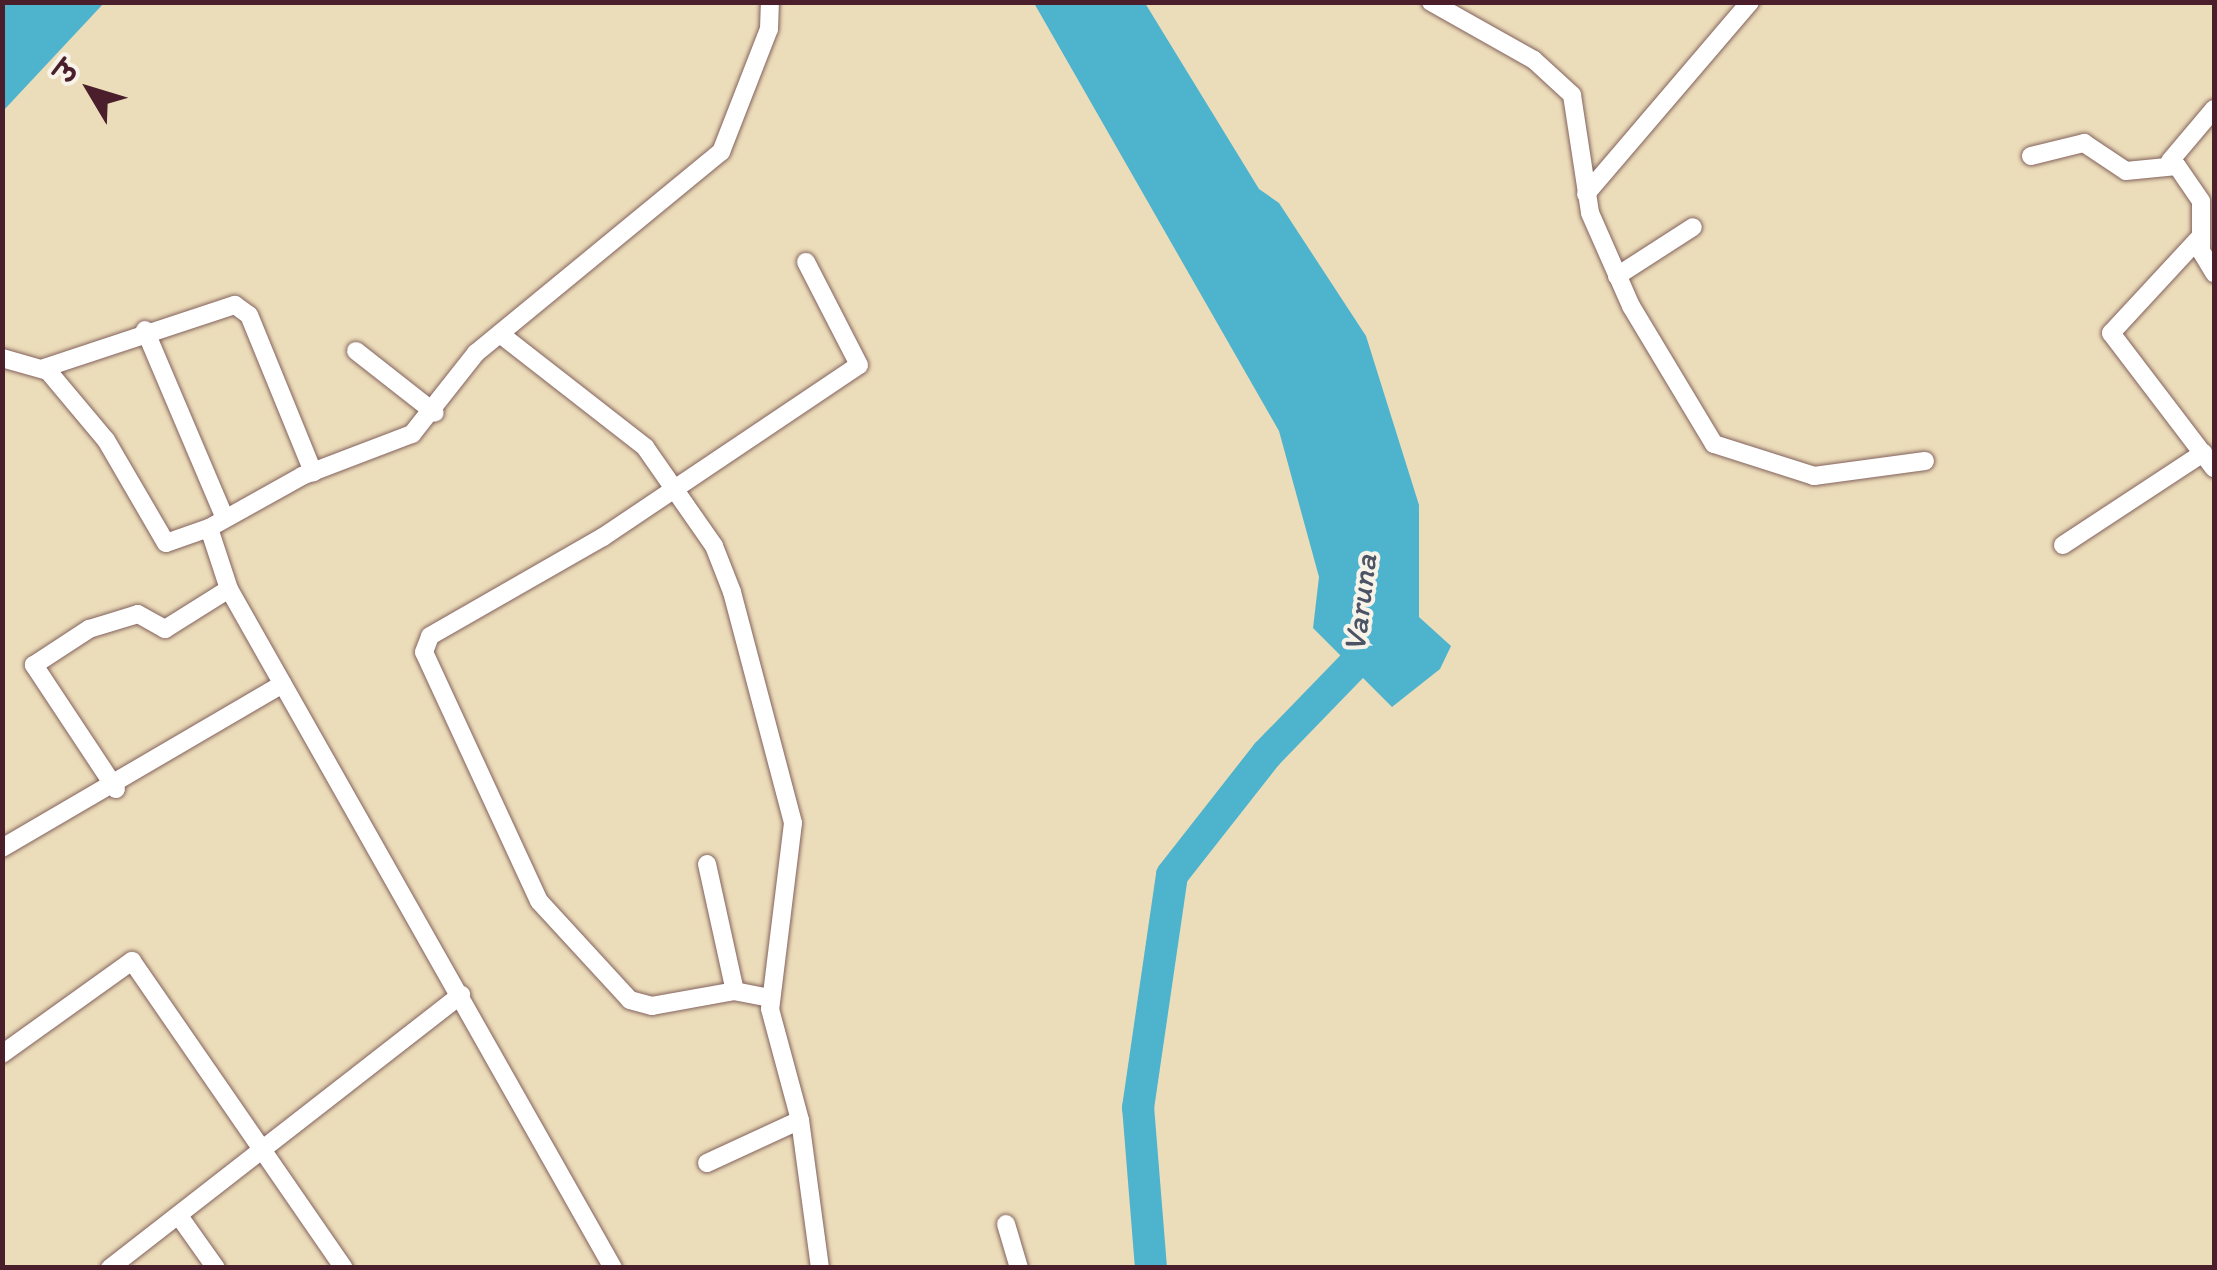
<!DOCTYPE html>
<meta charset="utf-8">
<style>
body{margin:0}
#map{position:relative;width:2217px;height:1270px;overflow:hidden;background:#ecddba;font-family:Itim,"Playpen Sans Deva",sans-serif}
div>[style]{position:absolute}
.water>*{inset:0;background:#4eb3cd}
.river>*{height:32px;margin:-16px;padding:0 16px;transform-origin:16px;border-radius:16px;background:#4eb3cd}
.roads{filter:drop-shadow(0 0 2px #83625d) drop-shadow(0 0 2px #83625d)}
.minor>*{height:18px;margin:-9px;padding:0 9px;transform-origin:9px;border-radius:9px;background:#fff}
span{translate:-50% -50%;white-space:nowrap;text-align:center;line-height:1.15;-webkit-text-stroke:8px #f7f3e8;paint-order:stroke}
.water-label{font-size:32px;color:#4b5364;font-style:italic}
.frame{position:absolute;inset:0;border:5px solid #4a1f2b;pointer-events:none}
.north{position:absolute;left:40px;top:40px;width:100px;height:100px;-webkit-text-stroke:8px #f7f3e8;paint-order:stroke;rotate:308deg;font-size:28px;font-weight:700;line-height:40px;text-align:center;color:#4a1f2b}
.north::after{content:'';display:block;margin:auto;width:35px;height:45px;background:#4a1f2b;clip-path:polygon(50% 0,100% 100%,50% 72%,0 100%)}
</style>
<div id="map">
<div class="water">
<i style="clip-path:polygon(3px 2px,104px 3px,3px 111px,2px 3px)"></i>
<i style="clip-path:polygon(1034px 3px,1145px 3px,1259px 189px,1279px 203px,1366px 336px,1419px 505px,1419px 617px,1451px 646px,1440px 669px,1392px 707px,1313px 628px,1319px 577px,1279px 431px)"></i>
</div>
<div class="river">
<i style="left:1151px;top:1268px;width:161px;rotate:-94.6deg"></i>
<i style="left:1138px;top:1108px;width:235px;rotate:-81.7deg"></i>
<i style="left:1172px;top:875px;width:154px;rotate:-51.9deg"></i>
<i style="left:1267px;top:754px;width:128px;rotate:-45.9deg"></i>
<i style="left:1356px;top:662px;width:35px;rotate:-83deg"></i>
</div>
<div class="roads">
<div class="minor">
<i style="left:1431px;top:2px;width:118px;rotate:29.4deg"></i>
<i style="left:1534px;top:60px;width:52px;rotate:42.6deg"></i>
<i style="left:1572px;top:95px;width:119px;rotate:81.3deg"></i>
<i style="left:1590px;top:213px;width:102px;rotate:66.2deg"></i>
<i style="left:1631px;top:306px;width:161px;rotate:59deg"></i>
<i style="left:1714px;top:444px;width:105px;rotate:17.7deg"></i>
<i style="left:1814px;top:476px;width:112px;rotate:-7.7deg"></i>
<i style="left:2031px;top:156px;width:55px;rotate:-13.8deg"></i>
<i style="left:2084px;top:143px;width:50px;rotate:33.7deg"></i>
<i style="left:2126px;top:171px;width:51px;rotate:-5.6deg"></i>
<i style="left:2177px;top:166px;width:42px;rotate:55.6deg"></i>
<i style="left:2201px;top:201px;width:50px;rotate:90deg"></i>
<i style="left:2201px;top:251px;width:26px;rotate:59deg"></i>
<i style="left:2170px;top:161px;width:68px;rotate:-49.8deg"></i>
<i style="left:1586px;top:194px;width:253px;rotate:-49.5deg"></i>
<i style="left:2200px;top:237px;width:131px;rotate:132.8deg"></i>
<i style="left:2111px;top:333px;width:170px;rotate:52.7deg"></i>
<i style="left:1617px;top:276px;width:90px;rotate:-32.8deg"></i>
<i style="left:145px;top:330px;width:202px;rotate:67deg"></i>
<i style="left:500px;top:334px;width:184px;rotate:37.9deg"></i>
<i style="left:645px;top:447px;width:121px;rotate:55.1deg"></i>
<i style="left:714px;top:546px;width:49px;rotate:68.6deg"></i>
<i style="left:732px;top:592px;width:239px;rotate:75.2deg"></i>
<i style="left:793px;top:823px;width:187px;rotate:97deg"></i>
<i style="left:770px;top:1009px;width:115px;rotate:74.9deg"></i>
<i style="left:800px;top:1120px;width:149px;rotate:82.3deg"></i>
<i style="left:356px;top:351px;width:100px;rotate:38.1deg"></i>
<i style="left:2px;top:358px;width:48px;rotate:15.8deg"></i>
<i style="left:48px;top:371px;width:90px;rotate:50deg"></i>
<i style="left:106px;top:440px;width:119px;rotate:59.8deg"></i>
<i style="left:166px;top:543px;width:46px;rotate:-19.2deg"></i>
<i style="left:44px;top:368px;width:201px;rotate:-18.3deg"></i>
<i style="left:235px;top:305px;width:17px;rotate:36deg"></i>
<i style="left:249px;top:315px;width:170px;rotate:67.8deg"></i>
<i style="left:2063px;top:545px;width:168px;rotate:-33.3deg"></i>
<i style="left:116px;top:789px;width:149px;rotate:-123.5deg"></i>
<i style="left:34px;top:665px;width:66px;rotate:-33.2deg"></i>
<i style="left:89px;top:629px;width:51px;rotate:-17deg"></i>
<i style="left:138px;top:614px;width:31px;rotate:29deg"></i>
<i style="left:165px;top:629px;width:75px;rotate:-32deg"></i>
<i style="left:2px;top:848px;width:325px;rotate:-30.3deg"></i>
<i style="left:707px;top:864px;width:130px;rotate:77.6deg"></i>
<i style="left:770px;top:998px;width:36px;rotate:-169deg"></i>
<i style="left:735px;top:991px;width:84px;rotate:169.8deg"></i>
<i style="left:652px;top:1006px;width:23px;rotate:-165deg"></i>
<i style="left:630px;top:1000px;width:134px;rotate:-132.6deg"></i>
<i style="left:539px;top:901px;width:274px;rotate:-114.8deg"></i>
<i style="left:424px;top:652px;width:17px;rotate:-69deg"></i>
<i style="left:430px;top:636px;width:199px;rotate:-29.8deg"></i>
<i style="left:603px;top:537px;width:308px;rotate:-33.9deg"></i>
<i style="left:859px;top:365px;width:116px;rotate:-117.2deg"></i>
<i style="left:2px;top:1054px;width:160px;rotate:-35.6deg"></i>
<i style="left:132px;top:961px;width:373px;rotate:55.4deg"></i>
<i style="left:707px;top:1163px;width:102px;rotate:-24.8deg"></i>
<i style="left:179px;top:1216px;width:64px;rotate:54.6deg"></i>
<i style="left:1006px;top:1224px;width:46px;rotate:73.5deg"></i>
<i style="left:110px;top:1268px;width:445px;rotate:-37.9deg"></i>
<i style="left:613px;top:1268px;width:780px;rotate:-119.49deg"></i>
<i style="left:229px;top:589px;width:64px;rotate:-108.2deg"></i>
<i style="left:209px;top:528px;width:107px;rotate:-29.2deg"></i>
<i style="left:302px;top:476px;width:118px;rotate:-20.9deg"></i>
<i style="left:412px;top:434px;width:103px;rotate:-51.7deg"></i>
<i style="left:476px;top:353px;width:317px;rotate:-39.4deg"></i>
<i style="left:721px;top:152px;width:132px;rotate:-68.7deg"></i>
<i style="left:769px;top:29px;width:27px;rotate:-88deg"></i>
</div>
</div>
<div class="water-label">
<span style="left:1360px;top:603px;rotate:-83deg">Varuna</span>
</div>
<div class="frame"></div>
<div class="north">उ</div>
</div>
